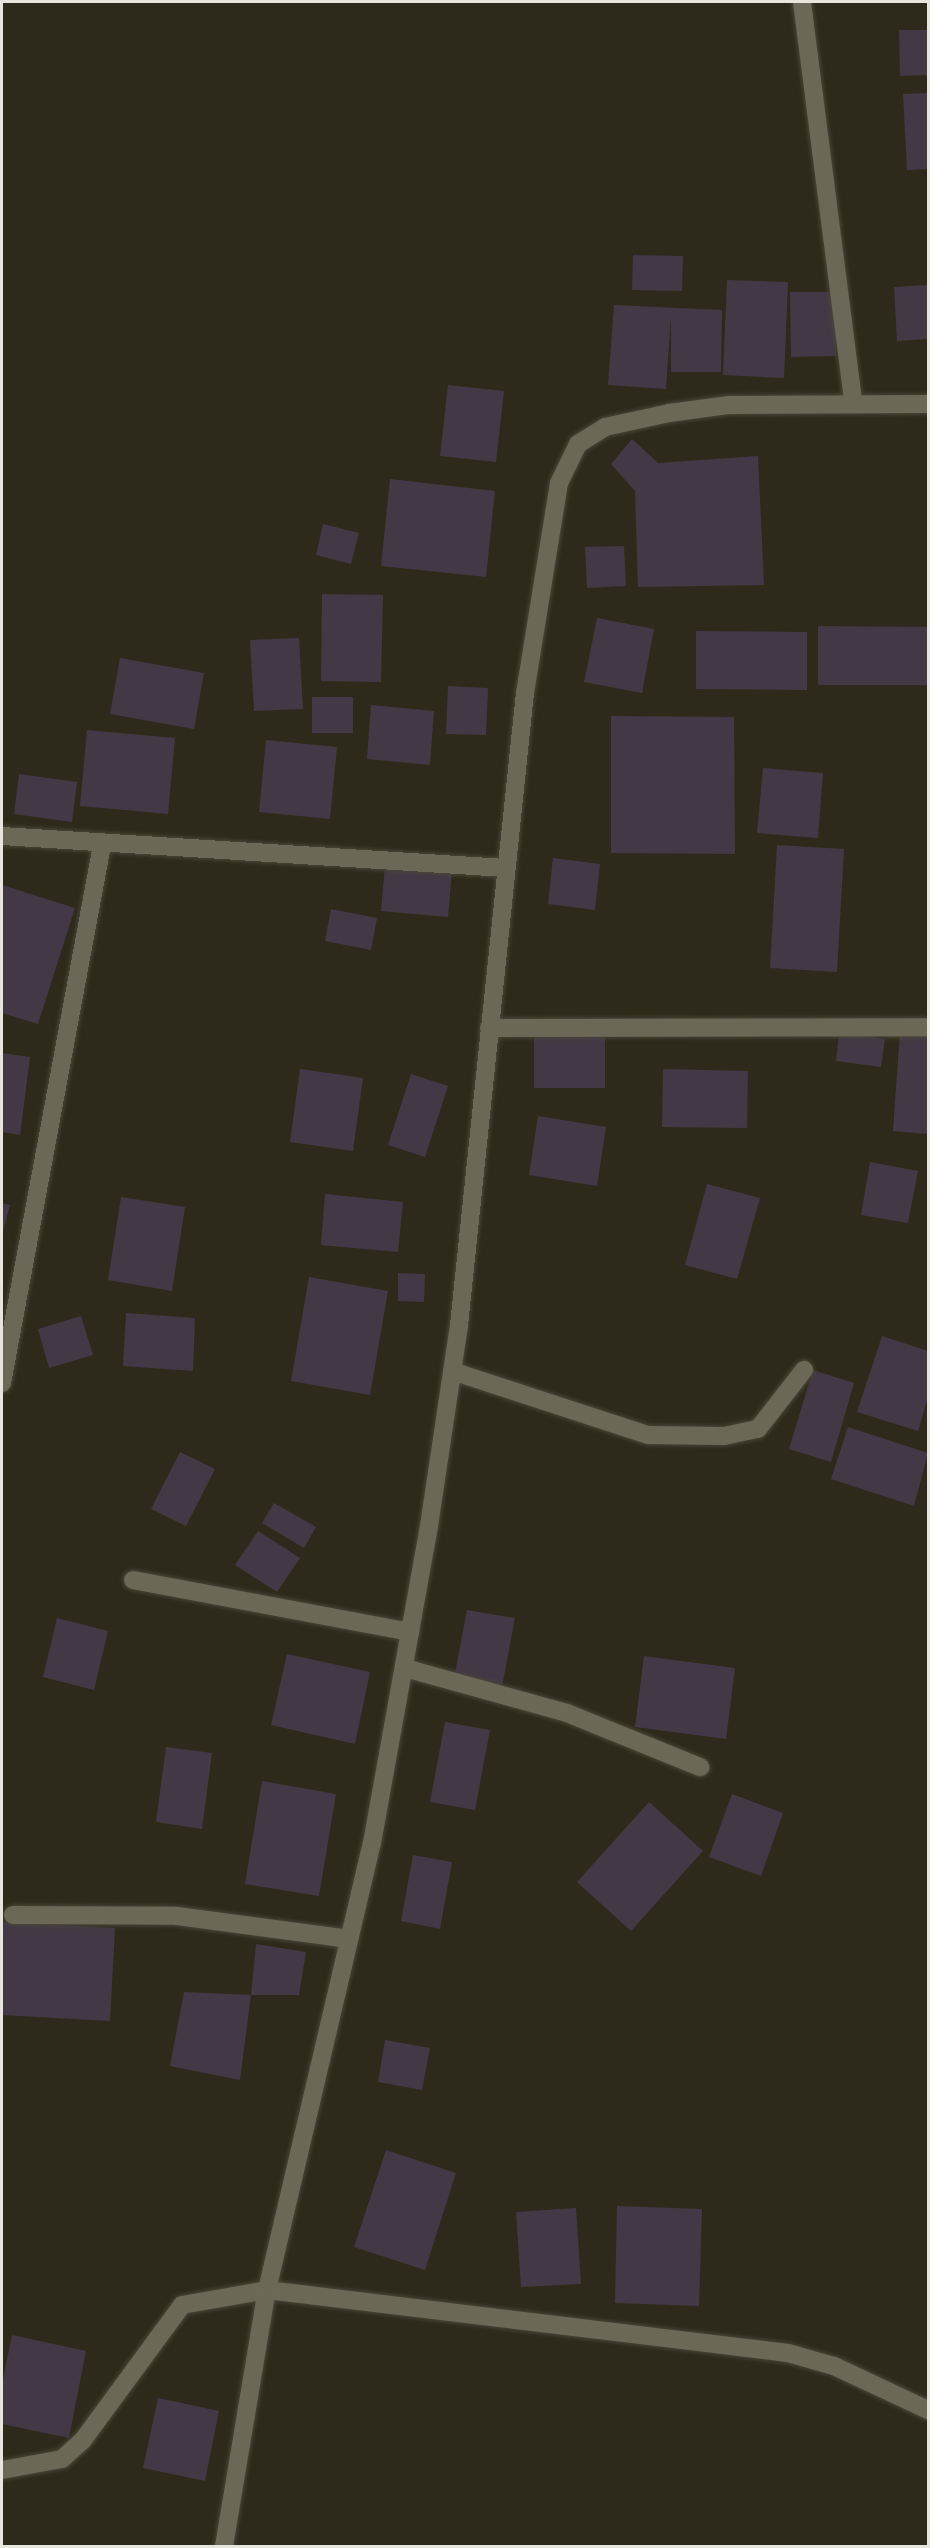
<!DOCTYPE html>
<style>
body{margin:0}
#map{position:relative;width:930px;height:2548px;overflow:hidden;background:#2d2a1b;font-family:"Varela Round",sans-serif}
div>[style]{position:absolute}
.building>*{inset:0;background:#433946}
.roads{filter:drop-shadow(0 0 2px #484639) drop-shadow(0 0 2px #484639)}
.minor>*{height:18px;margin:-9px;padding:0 9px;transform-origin:9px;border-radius:9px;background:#6b6857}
span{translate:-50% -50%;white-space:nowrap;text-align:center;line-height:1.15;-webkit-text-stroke:5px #2d2a1b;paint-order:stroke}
.frame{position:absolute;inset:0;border:3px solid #e8e6dc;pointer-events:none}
</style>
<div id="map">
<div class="building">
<i style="clip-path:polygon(899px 30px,928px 30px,928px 75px,900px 76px)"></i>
<i style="clip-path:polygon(928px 93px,928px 169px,907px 170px,903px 94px)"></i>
<i style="clip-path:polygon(633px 255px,683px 256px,682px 291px,632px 290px)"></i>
<i style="clip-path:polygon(727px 280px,788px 282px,784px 378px,723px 375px)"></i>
<i style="clip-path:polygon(928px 285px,928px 339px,897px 341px,894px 287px)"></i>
<i style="clip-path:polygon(790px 292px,835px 292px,836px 356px,791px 357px)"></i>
<i style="clip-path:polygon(614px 305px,722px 310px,721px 372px,671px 372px,671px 316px,666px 389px,608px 385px)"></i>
<i style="clip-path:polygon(448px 385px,504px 391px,496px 462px,440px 456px)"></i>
<i style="clip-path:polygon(632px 439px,658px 463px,758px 456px,764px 585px,638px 587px,635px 491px,611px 464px)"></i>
<i style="clip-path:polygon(390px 479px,495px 491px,486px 577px,381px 566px)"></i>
<i style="clip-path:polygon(323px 524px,359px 533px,351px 564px,316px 555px)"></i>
<i style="clip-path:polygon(624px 546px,626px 586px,587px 588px,585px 547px)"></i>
<i style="clip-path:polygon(322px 594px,383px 595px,381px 682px,321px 681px)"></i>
<i style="clip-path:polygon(597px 618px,654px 629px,642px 693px,584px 682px)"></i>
<i style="clip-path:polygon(818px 626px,928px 627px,928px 685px,818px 685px)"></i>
<i style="clip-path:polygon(696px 631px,807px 632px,807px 690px,696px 689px)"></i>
<i style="clip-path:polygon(299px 638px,303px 709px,254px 711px,250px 640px)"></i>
<i style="clip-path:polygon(120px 658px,204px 673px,194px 729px,110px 714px)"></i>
<i style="clip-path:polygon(448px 686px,488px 688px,486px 735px,446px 734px)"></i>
<i style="clip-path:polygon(312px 697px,353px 697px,353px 733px,312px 733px)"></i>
<i style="clip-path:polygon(371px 705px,434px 711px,430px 765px,367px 759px)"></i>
<i style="clip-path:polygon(611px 716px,734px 717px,735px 854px,611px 853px)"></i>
<i style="clip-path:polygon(87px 730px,175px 738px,168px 814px,80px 806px)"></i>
<i style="clip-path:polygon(266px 740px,337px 747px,330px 819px,259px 812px)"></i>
<i style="clip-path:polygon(763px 768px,823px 773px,818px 838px,757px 833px)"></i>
<i style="clip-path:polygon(19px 774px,77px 782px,72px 822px,14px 814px)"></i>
<i style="clip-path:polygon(777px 845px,844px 849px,837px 972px,770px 968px)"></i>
<i style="clip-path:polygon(553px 858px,600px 864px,595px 910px,548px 904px)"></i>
<i style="clip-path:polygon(385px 865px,452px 870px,448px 917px,381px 911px)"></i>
<i style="clip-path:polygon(2px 885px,75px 908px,38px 1024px,2px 1013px)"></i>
<i style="clip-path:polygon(331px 909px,377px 918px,371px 950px,325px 941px)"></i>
<i style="clip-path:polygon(900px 1031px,928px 1032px,928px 1134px,893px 1131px)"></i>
<i style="clip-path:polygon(839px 1033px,885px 1039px,881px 1067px,836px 1061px)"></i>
<i style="clip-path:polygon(534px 1036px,605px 1037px,605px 1088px,534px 1088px)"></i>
<i style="clip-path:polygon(2px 1053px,30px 1057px,20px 1135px,2px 1132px)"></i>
<i style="clip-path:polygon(300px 1069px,363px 1078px,353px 1151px,290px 1142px)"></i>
<i style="clip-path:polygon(663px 1069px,748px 1071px,747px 1128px,662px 1127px)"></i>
<i style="clip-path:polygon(411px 1074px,448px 1086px,425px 1157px,388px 1145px)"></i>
<i style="clip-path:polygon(538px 1116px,606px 1127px,597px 1186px,529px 1175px)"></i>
<i style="clip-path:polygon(870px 1162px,918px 1171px,908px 1223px,861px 1215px)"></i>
<i style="clip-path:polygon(707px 1184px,760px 1198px,737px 1279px,685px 1265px)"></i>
<i style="clip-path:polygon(325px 1194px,403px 1202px,398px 1252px,321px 1245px)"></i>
<i style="clip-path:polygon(121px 1197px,185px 1207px,172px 1291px,108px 1280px)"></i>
<i style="clip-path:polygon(2px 1203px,10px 1205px,2px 1235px)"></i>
<i style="clip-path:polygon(398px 1273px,425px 1274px,424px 1302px,398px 1301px)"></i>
<i style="clip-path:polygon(309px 1277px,388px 1291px,370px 1395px,291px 1381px)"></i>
<i style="clip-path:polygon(126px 1313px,195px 1318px,193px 1371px,123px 1366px)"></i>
<i style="clip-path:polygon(81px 1316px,93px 1355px,49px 1368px,38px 1329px)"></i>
<i style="clip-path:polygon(882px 1336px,928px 1351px,928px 1397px,918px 1431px,857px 1412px)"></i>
<i style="clip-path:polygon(813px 1370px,854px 1383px,831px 1462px,789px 1449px)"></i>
<i style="clip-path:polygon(848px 1427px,928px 1453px,914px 1506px,831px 1479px)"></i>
<i style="clip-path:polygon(180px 1452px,215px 1469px,186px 1526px,151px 1509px)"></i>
<i style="clip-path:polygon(274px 1503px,316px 1527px,304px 1548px,262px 1523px)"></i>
<i style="clip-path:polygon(258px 1531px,300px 1558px,277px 1592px,235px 1565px)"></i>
<i style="clip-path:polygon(467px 1610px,515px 1618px,502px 1687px,454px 1678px)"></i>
<i style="clip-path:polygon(57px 1618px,108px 1631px,94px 1690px,43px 1677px)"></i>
<i style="clip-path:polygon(287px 1654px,370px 1672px,355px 1744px,271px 1725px)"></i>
<i style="clip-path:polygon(644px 1656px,735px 1668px,726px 1739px,635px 1727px)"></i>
<i style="clip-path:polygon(445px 1722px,490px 1730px,475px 1810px,430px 1802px)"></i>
<i style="clip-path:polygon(166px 1747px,212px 1753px,202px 1829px,156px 1822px)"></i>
<i style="clip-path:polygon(262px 1781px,336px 1794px,319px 1896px,245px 1884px)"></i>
<i style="clip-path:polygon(732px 1794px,783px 1813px,761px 1876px,709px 1857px)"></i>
<i style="clip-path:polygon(649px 1802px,703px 1851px,631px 1931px,577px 1882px)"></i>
<i style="clip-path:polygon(413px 1855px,452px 1862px,440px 1929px,401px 1921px)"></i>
<i style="clip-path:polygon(2px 1922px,115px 1928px,110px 2021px,2px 2015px)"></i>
<i style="clip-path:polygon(256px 1944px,306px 1952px,299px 1995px,251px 1995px)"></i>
<i style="clip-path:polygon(184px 1992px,251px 1995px,240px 2080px,170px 2066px)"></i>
<i style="clip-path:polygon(385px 2040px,430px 2048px,422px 2090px,378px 2082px)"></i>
<i style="clip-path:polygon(386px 2150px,456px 2173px,425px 2270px,354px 2247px)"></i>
<i style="clip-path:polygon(617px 2206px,702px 2209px,699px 2306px,615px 2303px)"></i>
<i style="clip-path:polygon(576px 2208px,581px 2284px,521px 2287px,516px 2212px)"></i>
<i style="clip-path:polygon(12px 2335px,86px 2351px,69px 2438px,2px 2424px,2px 2384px)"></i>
<i style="clip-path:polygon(158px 2398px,219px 2411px,205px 2481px,143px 2468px)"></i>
</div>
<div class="roads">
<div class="minor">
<i style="left:802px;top:2px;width:403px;rotate:82.7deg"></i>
<i style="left:2px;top:836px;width:504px;rotate:3.64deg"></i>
<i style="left:489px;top:1028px;width:439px;rotate:-0.1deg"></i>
<i style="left:452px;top:1371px;width:206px;rotate:18.1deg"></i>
<i style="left:648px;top:1435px;width:76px;rotate:0.8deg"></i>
<i style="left:724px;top:1436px;width:35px;rotate:-12deg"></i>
<i style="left:758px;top:1429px;width:75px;rotate:-52.1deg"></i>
<i style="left:2px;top:1383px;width:547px;rotate:-79.47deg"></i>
<i style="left:133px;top:1580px;width:282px;rotate:10.6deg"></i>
<i style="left:405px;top:1668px;width:168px;rotate:15.5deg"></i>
<i style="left:567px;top:1713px;width:144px;rotate:22.1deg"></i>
<i style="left:13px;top:1915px;width:164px;rotate:0.3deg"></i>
<i style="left:177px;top:1916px;width:174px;rotate:7.6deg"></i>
<i style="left:2px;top:2470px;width:61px;rotate:-10.4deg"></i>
<i style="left:62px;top:2459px;width:28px;rotate:-42deg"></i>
<i style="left:83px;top:2440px;width:167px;rotate:-53.7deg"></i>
<i style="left:182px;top:2305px;width:86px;rotate:-10deg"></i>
<i style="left:267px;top:2290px;width:525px;rotate:6.89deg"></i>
<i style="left:788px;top:2353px;width:48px;rotate:15.8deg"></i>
<i style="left:834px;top:2366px;width:104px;rotate:25.1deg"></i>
<i style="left:224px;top:2546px;width:260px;rotate:-80.5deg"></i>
<i style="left:267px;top:2290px;width:459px;rotate:-76.8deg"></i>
<i style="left:372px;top:1843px;width:322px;rotate:-79.8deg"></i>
<i style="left:429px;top:1526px;width:203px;rotate:-81.5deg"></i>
<i style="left:459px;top:1325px;width:635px;rotate:-84.04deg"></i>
<i style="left:525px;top:693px;width:213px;rotate:-80.8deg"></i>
<i style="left:559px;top:483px;width:43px;rotate:-64deg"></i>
<i style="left:578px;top:444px;width:32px;rotate:-32deg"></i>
<i style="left:605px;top:427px;width:66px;rotate:-12.3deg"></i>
<i style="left:669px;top:413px;width:61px;rotate:-7.6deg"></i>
<i style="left:729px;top:405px;width:199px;rotate:-0.3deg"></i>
</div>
</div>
<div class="frame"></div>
</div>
